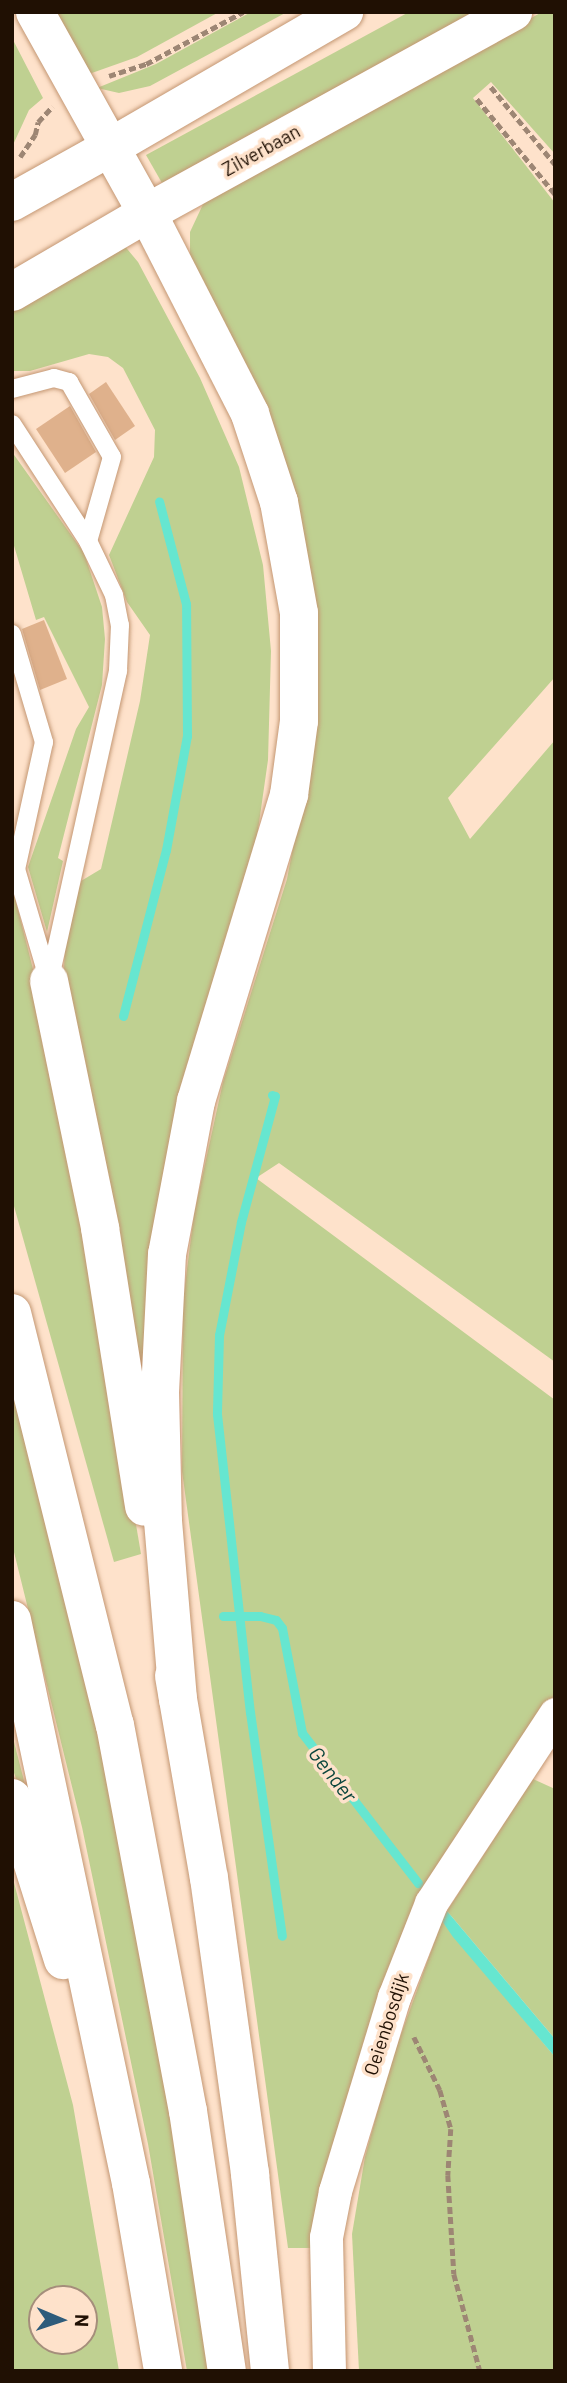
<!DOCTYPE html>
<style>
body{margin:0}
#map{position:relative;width:567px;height:2383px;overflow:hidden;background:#fee2cb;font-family:Barlow,sans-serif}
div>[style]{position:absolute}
.green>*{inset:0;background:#bfd091}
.water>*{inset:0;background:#66e6d0}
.stream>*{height:9px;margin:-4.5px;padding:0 4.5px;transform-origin:4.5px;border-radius:4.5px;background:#66e6d0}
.building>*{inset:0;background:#dfb18c}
.path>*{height:4.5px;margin-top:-2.25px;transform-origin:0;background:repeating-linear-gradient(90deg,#9d8674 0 7px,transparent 0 10.5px)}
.roads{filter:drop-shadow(0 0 2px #c49773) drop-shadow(0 0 2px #c49773)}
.service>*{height:18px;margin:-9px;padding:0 9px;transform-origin:9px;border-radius:9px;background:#fff}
.minor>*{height:33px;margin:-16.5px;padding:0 16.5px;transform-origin:16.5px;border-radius:16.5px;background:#fff}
.secondary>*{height:38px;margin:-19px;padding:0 19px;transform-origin:19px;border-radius:19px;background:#fff}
.primary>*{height:38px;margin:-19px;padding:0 19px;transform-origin:19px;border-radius:19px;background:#fff}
.motorway>*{height:38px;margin:-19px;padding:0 19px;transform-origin:19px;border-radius:19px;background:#fff}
span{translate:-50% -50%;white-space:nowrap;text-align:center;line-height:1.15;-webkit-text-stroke:7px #fee2cb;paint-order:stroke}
.street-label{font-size:19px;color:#201003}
.water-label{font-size:21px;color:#0b463d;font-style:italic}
.frame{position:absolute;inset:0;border:14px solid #201003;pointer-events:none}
.north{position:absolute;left:28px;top:2285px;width:70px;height:70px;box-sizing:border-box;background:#fee2cb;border:2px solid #a58e7b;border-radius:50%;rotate:92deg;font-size:19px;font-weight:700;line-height:28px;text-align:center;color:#201003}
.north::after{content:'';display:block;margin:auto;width:24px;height:32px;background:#2e5c7b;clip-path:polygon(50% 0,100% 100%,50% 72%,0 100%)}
</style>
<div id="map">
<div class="green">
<i style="clip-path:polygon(54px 12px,219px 12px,137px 57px,89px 74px)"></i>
<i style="clip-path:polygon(251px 12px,287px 12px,150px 86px,119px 93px,97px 88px,156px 64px)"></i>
<i style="clip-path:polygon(409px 12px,475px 12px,162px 183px,146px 155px)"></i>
<i style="clip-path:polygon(542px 12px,555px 12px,555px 154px,491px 82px,473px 98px,555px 203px,555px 677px,448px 798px,470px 839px,555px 740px,555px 1362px,279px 1163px,256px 1178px,555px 1400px,555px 1694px,457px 1842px,317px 2248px,288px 2248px,182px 1471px,183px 1301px,194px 1214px,223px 1082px,287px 879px,308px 769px,316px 692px,190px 256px,190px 232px,205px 200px)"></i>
<i style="clip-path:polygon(12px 38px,43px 98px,29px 110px,12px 147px)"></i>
<i style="clip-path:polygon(123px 244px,138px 262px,200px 378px,239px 467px,263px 565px,271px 651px,268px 760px,250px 886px,152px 1430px,64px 970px,65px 941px,81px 881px,101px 869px,140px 701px,150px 635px,127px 602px,109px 555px,154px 457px,155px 430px,123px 368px,108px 357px,89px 354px,30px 371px,12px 371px,12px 301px)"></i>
<i style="clip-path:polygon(12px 452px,84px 553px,102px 607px,105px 639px,102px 685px,58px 858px,63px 861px,47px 932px,28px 867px,76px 729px,89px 707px,44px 617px,36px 620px,12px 539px)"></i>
<i style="clip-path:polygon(12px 886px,60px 1076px,141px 1554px,114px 1562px,12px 1199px)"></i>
<i style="clip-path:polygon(12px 1372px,102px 1754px,168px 2088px,210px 2371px,187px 2371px,148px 2144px,82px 1827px,12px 1544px)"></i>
<i style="clip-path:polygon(12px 1734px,30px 1804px,25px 1805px,12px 1767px)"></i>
<i style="clip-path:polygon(533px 1779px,555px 1789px,555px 2039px,447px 1911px)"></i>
<i style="clip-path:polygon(evenodd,12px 1875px,73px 2105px,119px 2371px,12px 2371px,12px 1875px,42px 2299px,84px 2299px,84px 2341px,42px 2341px,42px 2299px)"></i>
<i style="clip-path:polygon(442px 1921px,555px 2057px,555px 2371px,359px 2371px,352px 2234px,365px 2157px,391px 2062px)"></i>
</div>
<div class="water">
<i style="clip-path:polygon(447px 1911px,555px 2039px,555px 2057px,453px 1937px,442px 1921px)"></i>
</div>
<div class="stream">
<i style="left:123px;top:1016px;width:171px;rotate:-75.5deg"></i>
<i style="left:166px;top:850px;width:116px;rotate:-79.6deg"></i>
<i style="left:187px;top:736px;width:132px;rotate:-90.4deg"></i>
<i style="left:186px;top:604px;width:106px;rotate:-104.7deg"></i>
<i style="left:272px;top:1095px;width:3px;rotate:18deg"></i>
<i style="left:275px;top:1096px;width:131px;rotate:105.1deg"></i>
<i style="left:241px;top:1222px;width:115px;rotate:101deg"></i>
<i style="left:219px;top:1335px;width:79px;rotate:91.5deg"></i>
<i style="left:217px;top:1414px;width:300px;rotate:83.7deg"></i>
<i style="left:250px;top:1712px;width:226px;rotate:81.9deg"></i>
<i style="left:223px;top:1616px;width:37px"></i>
<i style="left:260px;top:1616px;width:16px;rotate:14deg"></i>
<i style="left:276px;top:1620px;width:10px;rotate:53deg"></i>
<i style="left:282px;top:1628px;width:107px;rotate:79.2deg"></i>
<i style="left:302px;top:1733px;width:190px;rotate:52.3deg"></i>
</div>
<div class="building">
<i style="clip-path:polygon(106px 382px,135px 426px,115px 440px,89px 394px)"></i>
<i style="clip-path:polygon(70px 406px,96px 452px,65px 473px,36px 429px)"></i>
<i style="clip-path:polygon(44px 620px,67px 679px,40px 690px,22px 629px)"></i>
</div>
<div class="path">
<i style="left:109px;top:76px;width:39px;rotate:-18deg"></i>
<i style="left:146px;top:64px;width:110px;rotate:-28.2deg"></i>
<i style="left:491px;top:87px;width:100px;rotate:50.3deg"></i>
<i style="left:477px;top:99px;width:123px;rotate:50.6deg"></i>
<i style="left:20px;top:157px;width:27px;rotate:-56deg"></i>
<i style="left:35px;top:135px;width:13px;rotate:-77deg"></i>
<i style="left:38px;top:122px;width:21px;rotate:-47deg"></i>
<i style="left:414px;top:2037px;width:59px;rotate:63.9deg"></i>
<i style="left:440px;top:2090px;width:41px;rotate:74.2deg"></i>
<i style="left:451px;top:2129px;width:46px;rotate:93.7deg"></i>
<i style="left:448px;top:2175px;width:99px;rotate:86.5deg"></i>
<i style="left:454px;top:2274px;width:100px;rotate:75deg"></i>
</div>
<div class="roads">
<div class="service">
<i style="left:12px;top:389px;width:43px;rotate:-14.7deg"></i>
<i style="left:54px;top:378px;width:16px;rotate:15deg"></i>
<i style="left:69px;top:382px;width:86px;rotate:60.2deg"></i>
<i style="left:112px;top:457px;width:87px;rotate:105.9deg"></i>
<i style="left:12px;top:424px;width:140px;rotate:57deg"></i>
<i style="left:88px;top:541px;width:60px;rotate:64.3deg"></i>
<i style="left:114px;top:595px;width:31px;rotate:79deg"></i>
<i style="left:120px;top:625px;width:46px;rotate:92.5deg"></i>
<i style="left:118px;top:671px;width:318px;rotate:102.5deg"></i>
<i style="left:12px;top:634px;width:113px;rotate:73.5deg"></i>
<i style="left:44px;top:742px;width:130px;rotate:102.4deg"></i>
<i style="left:16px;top:869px;width:114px;rotate:73.6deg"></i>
</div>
<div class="minor">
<i style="left:329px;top:2371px;width:134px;rotate:-91.3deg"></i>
<i style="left:326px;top:2237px;width:47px;rotate:-78.9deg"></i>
<i style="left:335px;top:2191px;width:203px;rotate:-73.1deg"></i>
<i style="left:394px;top:1997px;width:101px;rotate:-68.5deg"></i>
<i style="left:431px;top:1903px;width:226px;rotate:-56.7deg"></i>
</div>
<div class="secondary">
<i style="left:109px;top:148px;width:272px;rotate:-30.1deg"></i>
<i style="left:147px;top:213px;width:418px;rotate:-28.8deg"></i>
</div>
<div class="primary">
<i style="left:12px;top:202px;width:111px;rotate:-29.1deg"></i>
<i style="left:12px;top:292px;width:156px;rotate:-30.3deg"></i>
</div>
<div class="motorway">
<i style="left:35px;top:12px;width:245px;rotate:60.9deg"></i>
<i style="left:154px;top:226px;width:211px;rotate:62.9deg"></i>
<i style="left:250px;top:414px;width:93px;rotate:71.8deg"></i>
<i style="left:279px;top:502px;width:113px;rotate:79.8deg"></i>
<i style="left:299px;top:613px;width:108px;rotate:90deg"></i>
<i style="left:299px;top:721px;width:75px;rotate:97.7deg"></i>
<i style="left:289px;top:795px;width:320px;rotate:106.9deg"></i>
<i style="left:196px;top:1101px;width:156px;rotate:100.7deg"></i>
<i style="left:167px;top:1254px;width:138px;rotate:92.9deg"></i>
<i style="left:160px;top:1392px;width:129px;rotate:88.7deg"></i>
<i style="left:163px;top:1521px;width:179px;rotate:85.2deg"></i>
<i style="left:49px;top:981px;width:252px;rotate:78.3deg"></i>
<i style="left:100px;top:1228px;width:282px;rotate:81deg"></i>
<i style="left:12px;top:1313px;width:425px;rotate:76deg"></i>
<i style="left:115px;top:1725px;width:393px;rotate:79.3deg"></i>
<i style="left:188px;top:2111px;width:263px;rotate:81.5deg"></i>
<i style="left:12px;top:1620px;width:575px;rotate:78.07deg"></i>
<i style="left:131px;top:2183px;width:191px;rotate:80.3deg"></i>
<i style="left:174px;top:1676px;width:205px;rotate:80.2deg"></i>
<i style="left:209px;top:1878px;width:299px;rotate:82.1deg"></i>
<i style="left:250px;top:2174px;width:198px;rotate:84.2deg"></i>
<i style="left:12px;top:1798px;width:170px;rotate:72.5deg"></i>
</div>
</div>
<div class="street-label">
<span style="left:261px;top:150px;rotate:-29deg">Zilverbaan</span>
<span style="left:386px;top:2024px;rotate:-72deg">Oeienbosdijk</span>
</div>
<div class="water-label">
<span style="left:333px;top:1774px;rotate:52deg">Gender</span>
</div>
<div class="frame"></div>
<div class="north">N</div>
</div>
